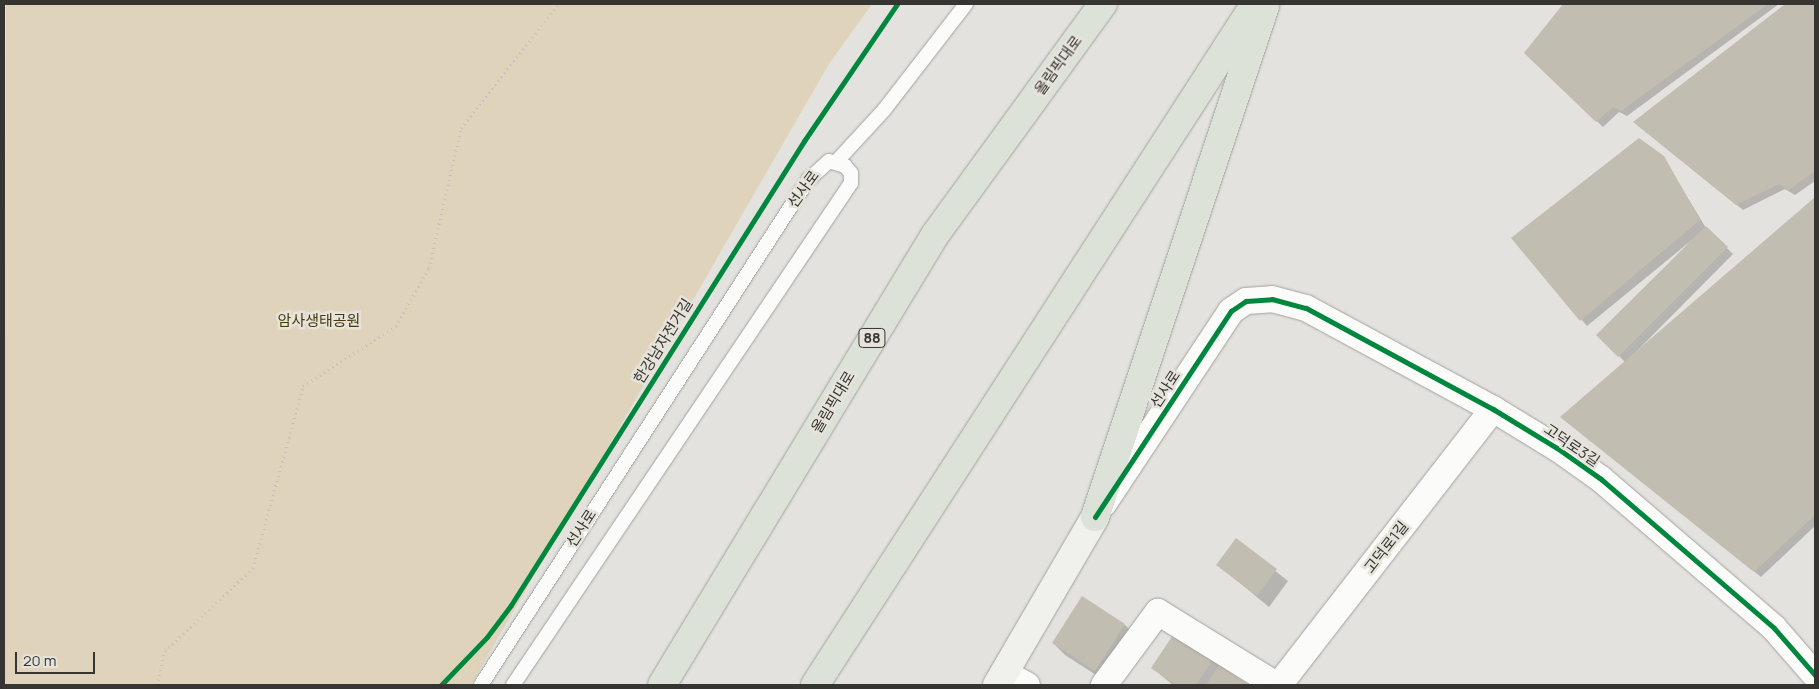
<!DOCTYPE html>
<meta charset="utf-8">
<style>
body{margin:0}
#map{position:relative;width:1819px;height:689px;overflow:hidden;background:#e3e2de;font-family:Manrope,"Noto Sans KR",sans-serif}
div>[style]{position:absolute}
.green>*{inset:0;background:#dfd4bb}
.shadow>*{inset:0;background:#0003}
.building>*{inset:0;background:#c1bdb1}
.path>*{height:3px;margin-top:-1.5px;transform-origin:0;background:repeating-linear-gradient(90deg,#c1c1bf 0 1px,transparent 0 5px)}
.roads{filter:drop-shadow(0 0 1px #a3a29f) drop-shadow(0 0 1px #a3a29f)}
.service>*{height:14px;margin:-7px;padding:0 7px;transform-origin:7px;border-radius:7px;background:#fbfbfa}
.minor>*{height:26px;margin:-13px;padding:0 13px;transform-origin:13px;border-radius:13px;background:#fbfbfa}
.secondary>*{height:28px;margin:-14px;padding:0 14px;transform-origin:14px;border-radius:14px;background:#f0f1ed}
.trunk>*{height:28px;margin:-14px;padding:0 14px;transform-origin:14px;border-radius:14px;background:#dce2d8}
.cycleway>*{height:5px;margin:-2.5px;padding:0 2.5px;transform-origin:2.5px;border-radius:2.5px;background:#00873e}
span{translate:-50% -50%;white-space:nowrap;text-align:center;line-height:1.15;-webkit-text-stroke:5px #e6e3db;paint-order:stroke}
.shield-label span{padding:1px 4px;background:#e6e3db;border:1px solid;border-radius:4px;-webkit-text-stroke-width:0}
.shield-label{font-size:14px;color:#363532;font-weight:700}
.street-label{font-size:15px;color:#363532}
.park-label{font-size:15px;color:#48390f}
.frame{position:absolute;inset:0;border:5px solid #363532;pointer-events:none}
.scale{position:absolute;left:15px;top:652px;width:80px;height:22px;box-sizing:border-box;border:2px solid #363532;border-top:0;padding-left:6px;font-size:15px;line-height:18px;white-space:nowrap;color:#363532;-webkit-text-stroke:4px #e6e3db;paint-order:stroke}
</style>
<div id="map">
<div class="green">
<i style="clip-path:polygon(6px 4px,872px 4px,829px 64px,471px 685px,4px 685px)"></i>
</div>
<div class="shadow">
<i style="clip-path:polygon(1564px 4px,1779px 4px,1627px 116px,1619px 112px,1603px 127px,1525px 53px)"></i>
<i style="clip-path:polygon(1789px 4px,1815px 4px,1815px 181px,1795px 195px,1785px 189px,1743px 210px,1635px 122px)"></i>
<i style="clip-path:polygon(1663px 157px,1706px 228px,1733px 254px,1632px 356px,1815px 199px,1815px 526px,1761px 577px,1568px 422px,1625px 362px,1598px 335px,1703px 231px,1587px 326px,1513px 239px)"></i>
<i style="clip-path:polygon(1236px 540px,1288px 581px,1269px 607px,1218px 565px)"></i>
<i style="clip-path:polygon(1125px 625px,1136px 636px,1107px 682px,1065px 655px,1053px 643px)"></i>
<i style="clip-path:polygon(1213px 659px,1246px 685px,1173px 685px,1152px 668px)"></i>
</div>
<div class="building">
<i style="clip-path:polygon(1563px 4px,1768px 4px,1621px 111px,1613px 107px,1596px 122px,1524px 53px)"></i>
<i style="clip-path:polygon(1785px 4px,1815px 4px,1815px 171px,1789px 190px,1779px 184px,1736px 205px,1633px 122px)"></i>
<i style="clip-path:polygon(1639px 138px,1664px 156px,1700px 220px,1580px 321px,1511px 238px)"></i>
<i style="clip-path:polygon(1815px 197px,1815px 515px,1754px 572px,1560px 417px)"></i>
<i style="clip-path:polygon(1706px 226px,1728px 247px,1618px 357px,1596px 335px)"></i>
<i style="clip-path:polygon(1236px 538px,1277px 569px,1257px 596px,1216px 565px)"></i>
<i style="clip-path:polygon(1082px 596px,1125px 624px,1095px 671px,1052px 643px)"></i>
<i style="clip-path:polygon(1175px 632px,1214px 658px,1196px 685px,1176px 685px,1151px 668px)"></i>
<i style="clip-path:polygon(1219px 665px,1249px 685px,1206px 685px)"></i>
</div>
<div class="path">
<i style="left:157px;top:685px;width:35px;rotate:-77deg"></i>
<i style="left:165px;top:651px;width:121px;rotate:-43.3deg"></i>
<i style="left:253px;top:568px;width:189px;rotate:-74.6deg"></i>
<i style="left:303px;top:386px;width:111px;rotate:-32.8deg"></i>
<i style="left:396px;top:326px;width:67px;rotate:-60.4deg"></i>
<i style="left:429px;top:268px;width:144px;rotate:-77.1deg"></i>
<i style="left:461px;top:128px;width:158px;rotate:-51.7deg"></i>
</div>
<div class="roads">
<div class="service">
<i style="left:837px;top:161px;width:69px;rotate:-47.3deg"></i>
<i style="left:884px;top:110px;width:134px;rotate:-52.3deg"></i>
<i style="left:481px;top:685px;width:602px;rotate:-57.08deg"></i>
<i style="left:808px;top:180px;width:28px;rotate:-42deg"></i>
<i style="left:829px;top:161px;width:17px;rotate:17deg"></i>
<i style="left:845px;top:166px;width:9px;rotate:49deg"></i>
<i style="left:851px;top:173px;width:10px;rotate:90deg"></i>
<i style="left:851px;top:183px;width:605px;rotate:123.95deg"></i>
</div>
<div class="minor">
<i style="left:1104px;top:503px;width:230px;rotate:-56.5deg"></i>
<i style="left:1231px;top:311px;width:18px;rotate:-34deg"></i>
<i style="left:1246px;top:301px;width:26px;rotate:-4deg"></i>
<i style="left:1272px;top:299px;width:35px;rotate:15deg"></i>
<i style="left:1306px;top:308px;width:213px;rotate:28.4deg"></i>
<i style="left:1493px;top:409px;width:75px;rotate:31.4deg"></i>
<i style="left:1557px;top:448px;width:54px;rotate:35.2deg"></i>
<i style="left:1601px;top:479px;width:228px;rotate:40.7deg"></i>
<i style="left:1774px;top:628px;width:62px;rotate:48.9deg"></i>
<i style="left:1004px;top:673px;width:26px;rotate:28deg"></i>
<i style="left:1104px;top:685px;width:91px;rotate:-53.5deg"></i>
<i style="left:1158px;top:612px;width:139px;rotate:31.7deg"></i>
<i style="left:1279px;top:685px;width:349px;rotate:-52.2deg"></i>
</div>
<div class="secondary">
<i style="left:997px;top:685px;width:194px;rotate:-59.7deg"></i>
</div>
<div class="trunk">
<i style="left:1095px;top:517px;width:539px;rotate:-71.6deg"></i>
<i style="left:662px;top:685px;width:526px;rotate:-58.76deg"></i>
<i style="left:935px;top:235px;width:286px;rotate:-54deg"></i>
<i style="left:815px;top:685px;width:811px;rotate:-57.13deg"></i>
</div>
</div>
<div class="cycleway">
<i style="left:1095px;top:517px;width:247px;rotate:-56.6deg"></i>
<i style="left:1231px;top:311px;width:18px;rotate:-34deg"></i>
<i style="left:1246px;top:301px;width:26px;rotate:-4deg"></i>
<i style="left:1272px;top:299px;width:35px;rotate:15deg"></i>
<i style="left:1306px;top:308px;width:213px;rotate:28.4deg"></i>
<i style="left:1493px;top:409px;width:75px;rotate:31.4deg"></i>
<i style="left:1557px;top:448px;width:54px;rotate:35.2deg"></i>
<i style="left:1601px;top:479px;width:228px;rotate:40.7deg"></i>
<i style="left:1774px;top:628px;width:62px;rotate:48.9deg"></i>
<i style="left:441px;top:685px;width:66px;rotate:-46.2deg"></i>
<i style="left:487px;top:637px;width:40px;rotate:-53deg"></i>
<i style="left:511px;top:605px;width:549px;rotate:-57.73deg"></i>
<i style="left:804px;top:141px;width:166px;rotate:-55.8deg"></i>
</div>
<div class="shield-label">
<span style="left:872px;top:338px">88</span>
</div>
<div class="street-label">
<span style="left:1058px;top:65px;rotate:-54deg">올림픽대로</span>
<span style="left:803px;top:189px;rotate:-54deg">선사로</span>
<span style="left:663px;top:341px;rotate:-58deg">한강남자전거길</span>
<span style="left:1165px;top:389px;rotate:-57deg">선사로</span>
<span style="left:833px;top:402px;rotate:-59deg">올림픽대로</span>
<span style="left:1572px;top:445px;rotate:34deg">고덕로3길</span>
<span style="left:581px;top:528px;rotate:-57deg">선사로</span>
<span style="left:1386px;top:547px;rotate:-52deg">고덕로1길</span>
</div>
<div class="park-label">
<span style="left:319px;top:321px">암사생태공원</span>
</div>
<div class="frame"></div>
<div class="scale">20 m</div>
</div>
